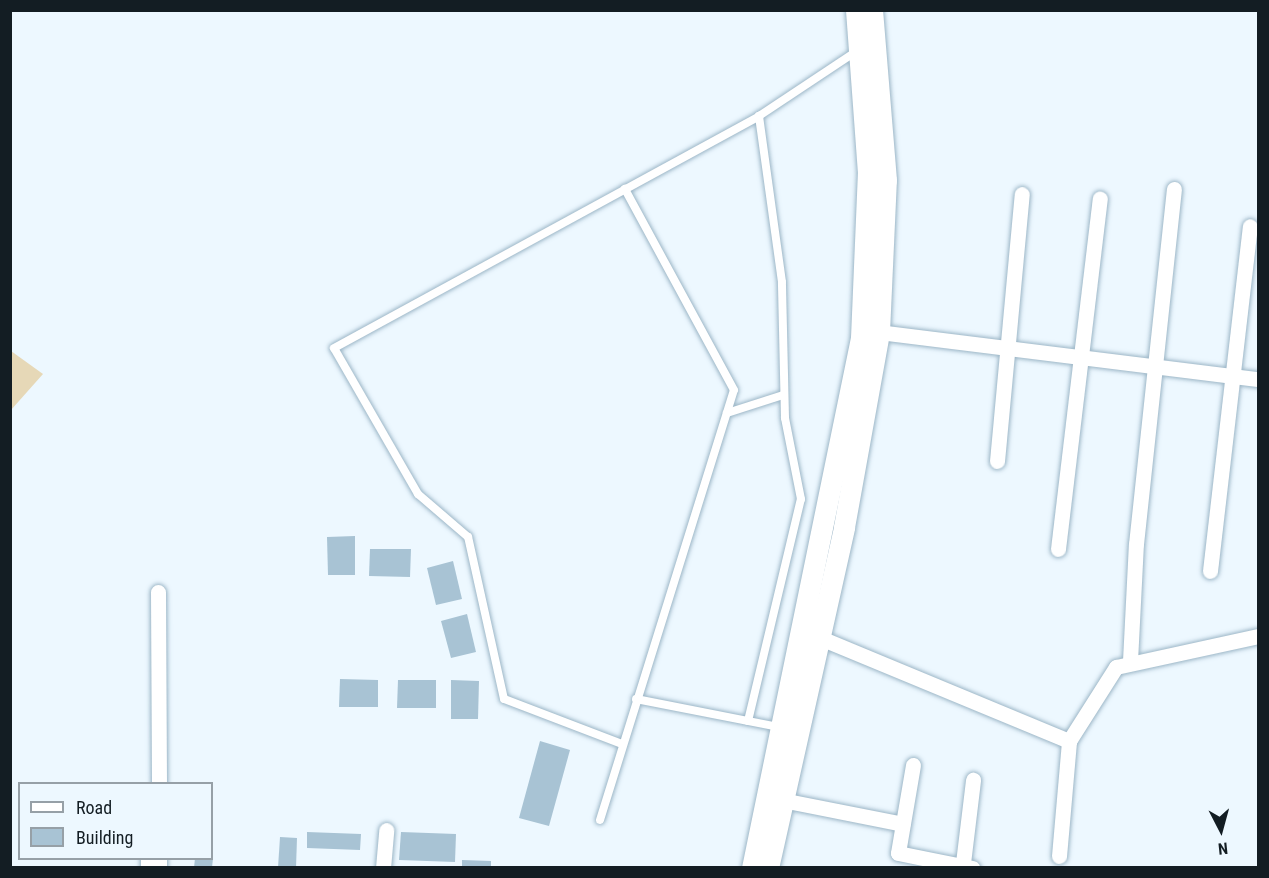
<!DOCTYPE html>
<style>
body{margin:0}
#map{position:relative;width:1269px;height:878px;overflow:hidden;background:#edf8ff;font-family:"Roboto Condensed",sans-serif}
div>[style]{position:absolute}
.green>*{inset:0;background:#e6d8b7}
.building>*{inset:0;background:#a8c3d4}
.roads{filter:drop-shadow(0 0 2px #9cb6c7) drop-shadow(0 0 2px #9cb6c7)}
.service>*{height:8px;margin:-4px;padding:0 4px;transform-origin:4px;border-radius:4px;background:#fff}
.minor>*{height:15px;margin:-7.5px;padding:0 7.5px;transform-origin:7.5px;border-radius:7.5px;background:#fff}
.secondary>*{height:21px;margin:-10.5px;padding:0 10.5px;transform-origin:10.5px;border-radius:10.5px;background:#fff}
span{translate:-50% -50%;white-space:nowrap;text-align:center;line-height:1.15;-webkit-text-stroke:4.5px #edf8ff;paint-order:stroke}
.frame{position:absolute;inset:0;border:12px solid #131d23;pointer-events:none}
.legend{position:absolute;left:18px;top:782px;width:195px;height:78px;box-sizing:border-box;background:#edf8ff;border:2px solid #96a0a7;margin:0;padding:8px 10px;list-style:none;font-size:18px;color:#131d23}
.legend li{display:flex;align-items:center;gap:12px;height:30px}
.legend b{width:30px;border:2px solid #96a0a7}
.north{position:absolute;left:1191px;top:800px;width:60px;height:60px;-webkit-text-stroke:4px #edf8ff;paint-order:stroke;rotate:174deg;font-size:16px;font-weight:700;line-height:24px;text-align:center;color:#131d23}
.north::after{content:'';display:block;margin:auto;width:21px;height:27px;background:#131d23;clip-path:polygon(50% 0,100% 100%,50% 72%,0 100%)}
</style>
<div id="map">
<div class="green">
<i style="clip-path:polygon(11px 351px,43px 374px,11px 410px)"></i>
</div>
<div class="building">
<i style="clip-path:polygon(355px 536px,355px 575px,328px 575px,327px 537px)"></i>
<i style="clip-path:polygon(370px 549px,411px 549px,410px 577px,369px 576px)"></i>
<i style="clip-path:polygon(453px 561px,462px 599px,436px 605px,427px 568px)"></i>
<i style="clip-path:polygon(467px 614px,476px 652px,451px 658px,441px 621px)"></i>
<i style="clip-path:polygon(340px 679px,378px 680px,378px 707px,339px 707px)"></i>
<i style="clip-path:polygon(398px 680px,436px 680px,436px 708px,397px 708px)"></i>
<i style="clip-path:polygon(451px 680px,479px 681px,478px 719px,451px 719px)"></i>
<i style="clip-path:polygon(540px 741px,570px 750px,549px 826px,519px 818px)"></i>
<i style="clip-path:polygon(307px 832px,361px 834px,360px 850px,307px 848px)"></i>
<i style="clip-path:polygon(401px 832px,456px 834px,455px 862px,399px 860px)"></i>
<i style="clip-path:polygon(280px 837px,297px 838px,296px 868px,278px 868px)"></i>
<i style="clip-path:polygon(195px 858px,213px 858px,212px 868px,194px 868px)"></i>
<i style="clip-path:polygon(462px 860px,491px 861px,491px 868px,462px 868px)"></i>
</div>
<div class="roads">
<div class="service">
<i style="left:727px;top:413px;width:59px;rotate:-17.8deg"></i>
<i style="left:636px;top:699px;width:146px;rotate:11.1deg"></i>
<i style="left:748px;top:721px;width:228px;rotate:-76.6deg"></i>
<i style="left:801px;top:499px;width:83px;rotate:-101.2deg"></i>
<i style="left:785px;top:418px;width:136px;rotate:-91.3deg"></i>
<i style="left:782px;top:282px;width:168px;rotate:-97.9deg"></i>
<i style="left:622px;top:744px;width:126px;rotate:-159.1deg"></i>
<i style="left:504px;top:699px;width:166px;rotate:-102.5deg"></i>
<i style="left:468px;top:537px;width:66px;rotate:-139.3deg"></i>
<i style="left:418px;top:494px;width:168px;rotate:-119.9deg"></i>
<i style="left:334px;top:348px;width:484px;rotate:-28.6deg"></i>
<i style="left:759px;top:116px;width:118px;rotate:-33.6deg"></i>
<i style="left:600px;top:820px;width:450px;rotate:-72.7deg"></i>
<i style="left:734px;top:390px;width:229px;rotate:-118.5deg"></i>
</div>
<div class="minor">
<i style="left:879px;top:332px;width:382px;rotate:7.1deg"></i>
<i style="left:997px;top:461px;width:268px;rotate:-84.7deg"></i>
<i style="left:1058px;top:549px;width:353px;rotate:-83.2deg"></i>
<i style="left:1210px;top:571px;width:347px;rotate:-83.4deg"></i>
<i style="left:158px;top:592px;width:192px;rotate:89.7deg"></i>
<i style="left:818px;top:637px;width:272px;rotate:22.5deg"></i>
<i style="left:1069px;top:741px;width:88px;rotate:-57.6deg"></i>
<i style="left:1116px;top:667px;width:145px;rotate:-12.3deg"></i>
<i style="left:1130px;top:661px;width:117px;rotate:-87.1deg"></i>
<i style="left:1136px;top:544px;width:357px;rotate:-83.9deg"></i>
<i style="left:913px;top:765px;width:89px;rotate:99.7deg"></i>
<i style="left:898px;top:853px;width:76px;rotate:11.5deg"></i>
<i style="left:782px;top:800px;width:123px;rotate:11.2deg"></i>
<i style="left:1059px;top:856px;width:115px;rotate:-85deg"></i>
<i style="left:159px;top:858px;width:10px;rotate:90deg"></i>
<i style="left:963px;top:863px;width:84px;rotate:-83.1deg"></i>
<i style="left:148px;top:868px;width:10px;rotate:-90deg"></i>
<i style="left:383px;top:868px;width:38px;rotate:-85deg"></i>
</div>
<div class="secondary">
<i style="left:752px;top:868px;width:541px;rotate:-78.38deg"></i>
<i style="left:861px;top:338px;width:165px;rotate:-87.6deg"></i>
<i style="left:868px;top:173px;width:163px;rotate:-94.2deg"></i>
<i style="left:768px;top:868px;width:349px;rotate:-77.4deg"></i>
<i style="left:844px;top:527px;width:198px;rotate:-79.8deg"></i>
<i style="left:879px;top:332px;width:152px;rotate:-87.4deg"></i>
<i style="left:886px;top:180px;width:171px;rotate:-94.7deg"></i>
</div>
</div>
<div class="frame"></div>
<ul class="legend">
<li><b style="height:8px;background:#fff"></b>Road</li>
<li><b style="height:16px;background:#a8c3d4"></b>Building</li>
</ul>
<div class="north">N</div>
</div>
